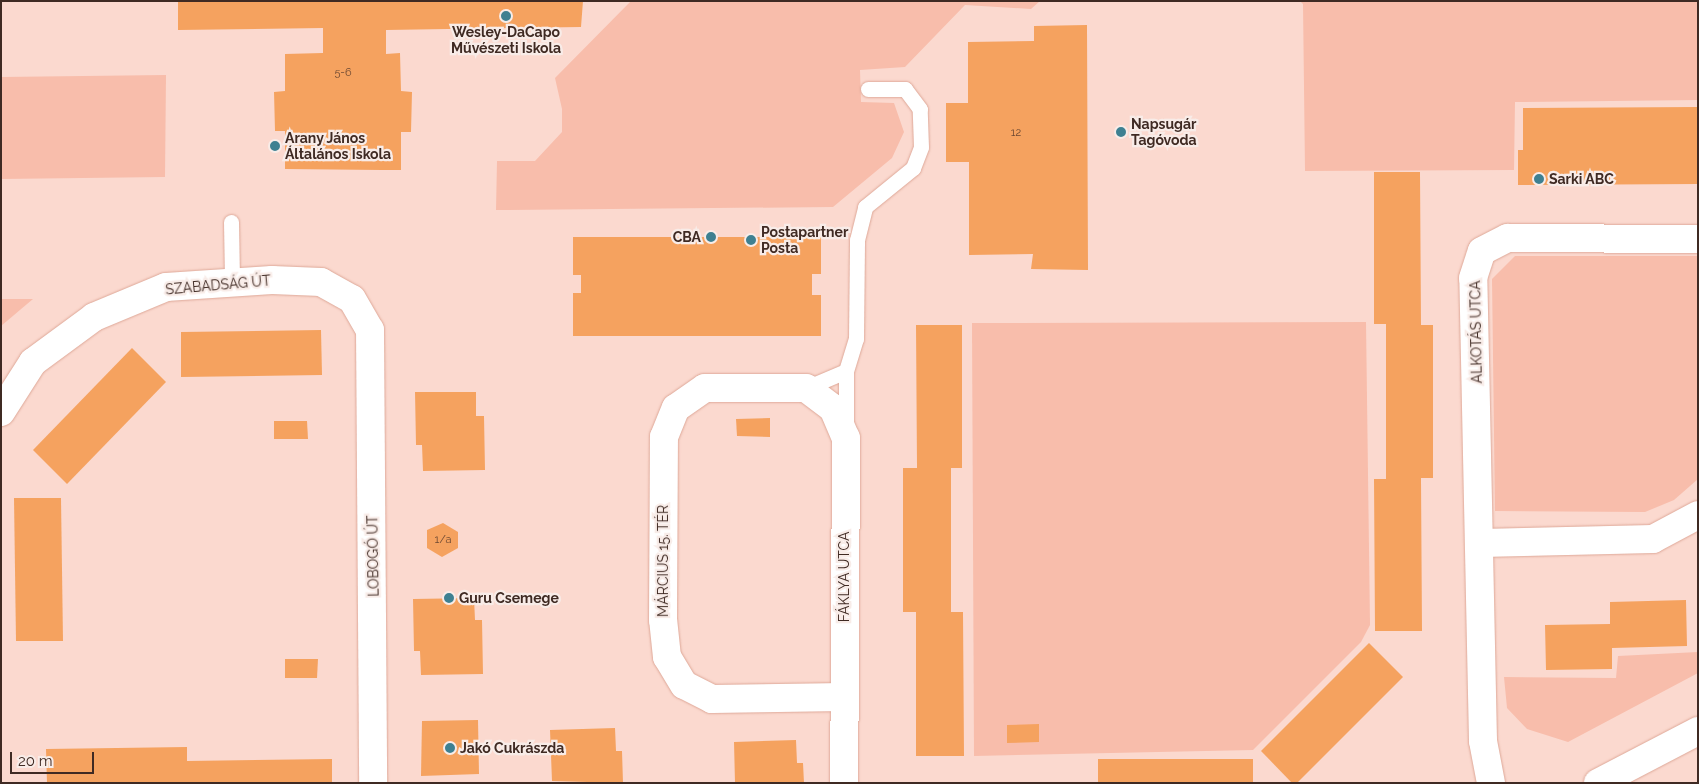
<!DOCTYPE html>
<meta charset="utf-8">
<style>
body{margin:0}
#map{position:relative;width:1699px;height:784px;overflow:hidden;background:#fbd9cf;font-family:Raleway,sans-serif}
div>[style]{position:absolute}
.green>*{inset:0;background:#f8bdab}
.building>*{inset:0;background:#f5a25f}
.roads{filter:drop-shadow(0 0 1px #dea898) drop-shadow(0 0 1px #dea898)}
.lane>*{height:15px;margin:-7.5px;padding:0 7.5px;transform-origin:7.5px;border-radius:7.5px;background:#fff}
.street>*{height:28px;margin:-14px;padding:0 14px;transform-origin:14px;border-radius:14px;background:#fff}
.dots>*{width:14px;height:14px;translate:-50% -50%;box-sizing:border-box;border:2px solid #f8ece8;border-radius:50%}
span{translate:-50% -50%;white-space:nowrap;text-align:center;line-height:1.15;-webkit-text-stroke:4.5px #f8ece8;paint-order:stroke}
.number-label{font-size:11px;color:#6c4832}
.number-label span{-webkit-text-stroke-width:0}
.poi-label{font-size:14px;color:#3f2a23;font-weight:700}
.left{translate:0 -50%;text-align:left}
.right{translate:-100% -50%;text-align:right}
.street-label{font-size:14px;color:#3f2a23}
.frame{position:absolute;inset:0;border:2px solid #3f2a23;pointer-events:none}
.scale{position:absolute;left:10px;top:752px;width:84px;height:22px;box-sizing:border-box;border:2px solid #3f2a23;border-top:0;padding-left:6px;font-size:15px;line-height:18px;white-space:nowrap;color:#3f2a23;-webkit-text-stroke:4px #f8ece8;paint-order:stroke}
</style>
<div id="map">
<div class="green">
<i style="clip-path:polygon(631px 1px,1040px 1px,1031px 9px,965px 5px,905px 67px,860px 70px,861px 102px,894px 103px,904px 132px,892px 158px,833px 207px,496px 210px,497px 161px,535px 161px,562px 132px,562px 109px,555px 78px)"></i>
<i style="clip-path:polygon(1300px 1px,1698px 1px,1698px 100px,1515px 102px,1514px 170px,1305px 171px,1303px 4px)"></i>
<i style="clip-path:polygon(166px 75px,165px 177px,1px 179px,1px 77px)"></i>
<i style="clip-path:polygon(1515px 256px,1698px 256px,1698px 479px,1674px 500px,1645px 512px,1495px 511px,1492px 279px)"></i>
<i style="clip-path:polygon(1px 299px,33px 299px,1px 326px)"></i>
<i style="clip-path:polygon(1366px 322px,1370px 625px,1361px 642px,1253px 750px,974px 756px,972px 323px)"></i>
<i style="clip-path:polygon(1698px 652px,1698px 673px,1568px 742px,1527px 729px,1507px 708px,1504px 677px,1616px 678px,1618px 656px)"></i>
</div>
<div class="building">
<i style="clip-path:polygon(178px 1px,583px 1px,581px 27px,386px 30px,386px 54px,400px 53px,401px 91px,412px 92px,411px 132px,401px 132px,401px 170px,382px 170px,285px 169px,285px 131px,275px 131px,274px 92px,285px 91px,285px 54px,323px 53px,323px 28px,178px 30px)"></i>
<i style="clip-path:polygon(1087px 25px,1088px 270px,1031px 269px,1033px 254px,969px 255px,969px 162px,946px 162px,946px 103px,968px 103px,968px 42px,1034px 41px,1034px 26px)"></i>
<i style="clip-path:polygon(1698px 107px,1698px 184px,1518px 185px,1518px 150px,1523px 150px,1523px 108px)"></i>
<i style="clip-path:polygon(1374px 172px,1420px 172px,1421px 325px,1433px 325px,1433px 478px,1421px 478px,1422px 631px,1375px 631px,1374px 479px,1386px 479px,1386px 324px,1374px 324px)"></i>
<i style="clip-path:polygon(573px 237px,821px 237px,821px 274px,812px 274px,812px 295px,821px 295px,821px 336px,573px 336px,573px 293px,581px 293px,581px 275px,573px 275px)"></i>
<i style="clip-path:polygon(916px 325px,962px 325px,962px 468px,951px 468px,951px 612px,963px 612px,964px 756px,916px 756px,916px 612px,903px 612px,903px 468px,917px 468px)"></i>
<i style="clip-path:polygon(321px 330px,322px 375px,181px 377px,181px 332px)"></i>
<i style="clip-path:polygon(132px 348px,166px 382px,67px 484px,33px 450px)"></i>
<i style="clip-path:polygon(415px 392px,476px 392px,476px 416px,484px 416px,485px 470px,423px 471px,422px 445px,416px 445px)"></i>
<i style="clip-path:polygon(770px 418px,770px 437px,737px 436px,736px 419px)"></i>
<i style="clip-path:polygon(274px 421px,307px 421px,308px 439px,274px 439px)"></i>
<i style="clip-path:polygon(14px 498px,61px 498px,63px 641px,16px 641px)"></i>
<i style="clip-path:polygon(443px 523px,458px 532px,458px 548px,442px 557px,427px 548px,427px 530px)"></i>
<i style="clip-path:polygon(474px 598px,475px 620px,482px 620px,483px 674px,421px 675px,420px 651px,414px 651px,413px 599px)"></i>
<i style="clip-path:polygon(1686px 600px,1687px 646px,1612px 648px,1612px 669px,1546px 670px,1545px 625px,1610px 624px,1610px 602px)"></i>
<i style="clip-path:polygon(1369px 643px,1403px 677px,1297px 783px,1292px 783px,1261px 751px)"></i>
<i style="clip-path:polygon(285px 659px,318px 659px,317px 678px,285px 678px)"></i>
<i style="clip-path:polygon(478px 720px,479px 774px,421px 776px,422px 721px)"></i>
<i style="clip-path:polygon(1039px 724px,1039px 742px,1007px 743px,1007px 725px)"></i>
<i style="clip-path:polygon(615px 728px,616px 751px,622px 751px,623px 783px,552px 781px,550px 730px)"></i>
<i style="clip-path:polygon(796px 740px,797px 763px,803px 763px,804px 783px,735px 783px,734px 742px)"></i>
<i style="clip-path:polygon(187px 747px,187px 761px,332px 759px,332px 783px,47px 783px,46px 749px)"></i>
<i style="clip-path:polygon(1098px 759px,1253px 759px,1253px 783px,1098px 783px)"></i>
</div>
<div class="roads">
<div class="lane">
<i style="left:231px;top:222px;width:60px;rotate:89deg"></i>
<i style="left:846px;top:371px;width:34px;rotate:-73deg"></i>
<i style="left:856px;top:339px;width:99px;rotate:-89.4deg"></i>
<i style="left:857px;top:240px;width:34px;rotate:-76deg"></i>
<i style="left:865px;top:207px;width:62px;rotate:-39.1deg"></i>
<i style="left:913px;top:168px;width:22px;rotate:-69deg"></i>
<i style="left:921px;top:147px;width:38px;rotate:-92deg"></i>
<i style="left:920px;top:109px;width:25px;rotate:-127deg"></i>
<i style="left:905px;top:89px;width:37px;rotate:180deg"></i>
<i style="left:806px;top:388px;width:43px;rotate:-23deg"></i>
<i style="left:846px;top:371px;width:53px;rotate:90deg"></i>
</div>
<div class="street">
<i style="left:1px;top:412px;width:59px;rotate:-57.4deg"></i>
<i style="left:33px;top:362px;width:76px;rotate:-36.4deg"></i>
<i style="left:94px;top:317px;width:78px;rotate:-22.6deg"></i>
<i style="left:166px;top:287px;width:106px;rotate:-3.8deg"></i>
<i style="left:272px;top:280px;width:49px;rotate:2.3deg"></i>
<i style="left:321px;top:282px;width:35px;rotate:29deg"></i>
<i style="left:352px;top:299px;width:36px;rotate:60deg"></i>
<i style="left:370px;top:330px;width:453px;rotate:89.6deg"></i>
<i style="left:1481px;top:543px;width:172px;rotate:-1.3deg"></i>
<i style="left:1653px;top:539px;width:51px;rotate:-28.1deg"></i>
<i style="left:844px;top:697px;width:132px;rotate:179.1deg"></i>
<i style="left:712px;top:699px;width:31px;rotate:-153deg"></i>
<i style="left:684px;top:685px;width:33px;rotate:-121deg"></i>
<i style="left:667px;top:657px;width:37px;rotate:-96deg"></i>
<i style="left:663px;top:620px;width:183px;rotate:-89.7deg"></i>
<i style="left:664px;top:437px;width:31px;rotate:-68deg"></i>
<i style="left:676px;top:408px;width:35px;rotate:-35deg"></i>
<i style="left:705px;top:388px;width:101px"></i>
<i style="left:806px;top:388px;width:34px;rotate:37deg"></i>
<i style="left:833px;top:408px;width:33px;rotate:67deg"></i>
<i style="left:846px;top:438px;width:345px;rotate:90.3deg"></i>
<i style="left:1491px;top:783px;width:43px;rotate:-100.8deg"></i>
<i style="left:1483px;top:741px;width:463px;rotate:-91.2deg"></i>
<i style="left:1473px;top:278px;width:28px;rotate:-72deg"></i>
<i style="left:1482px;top:251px;width:29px;rotate:-27deg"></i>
<i style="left:1508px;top:238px;width:190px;rotate:0.3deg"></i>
<i style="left:1598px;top:783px;width:113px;rotate:-27.5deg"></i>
</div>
</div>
<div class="dots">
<i style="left:506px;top:16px;background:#3e8091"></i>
<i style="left:1121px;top:132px;background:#3e8091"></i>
<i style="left:275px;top:146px;background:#3e8091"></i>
<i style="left:1539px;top:179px;background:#3e8091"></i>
<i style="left:711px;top:237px;background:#3e8091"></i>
<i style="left:751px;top:240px;background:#3e8091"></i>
<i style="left:449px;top:598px;background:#3e8091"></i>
<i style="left:450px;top:748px;background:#3e8091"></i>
</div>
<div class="number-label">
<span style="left:343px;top:73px">5-6</span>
<span style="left:1016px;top:133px">12</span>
<span style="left:443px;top:540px">1/a</span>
</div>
<div class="poi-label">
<span style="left:506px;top:40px">Wesley-DaCapo<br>Művészeti Iskola</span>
<span class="left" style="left:1131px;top:132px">Napsugár<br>Tagóvoda</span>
<span class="left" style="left:285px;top:146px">Arany János<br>Általános Iskola</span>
<span class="left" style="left:1549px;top:179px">Sarki ABC</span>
<span class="left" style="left:761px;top:240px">Postapartner<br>Posta</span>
<span class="right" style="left:701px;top:237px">CBA</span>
<span class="left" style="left:459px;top:598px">Guru Csemege</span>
<span class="left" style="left:460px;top:748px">Jakó Cukrászda</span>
</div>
<div class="street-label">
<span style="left:218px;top:285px;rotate:-5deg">SZABADSÁG ÚT</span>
<span style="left:1476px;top:332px;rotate:-91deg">ALKOTÁS UTCA</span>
<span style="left:373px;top:556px;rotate:-91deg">LOBOGÓ ÚT</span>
<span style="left:663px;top:561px;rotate:-90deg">MÁRCIUS 15. TÉR</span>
<span style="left:844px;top:577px;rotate:-90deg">FÁKLYA UTCA</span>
</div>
<div class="frame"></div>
<div class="scale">20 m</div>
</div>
